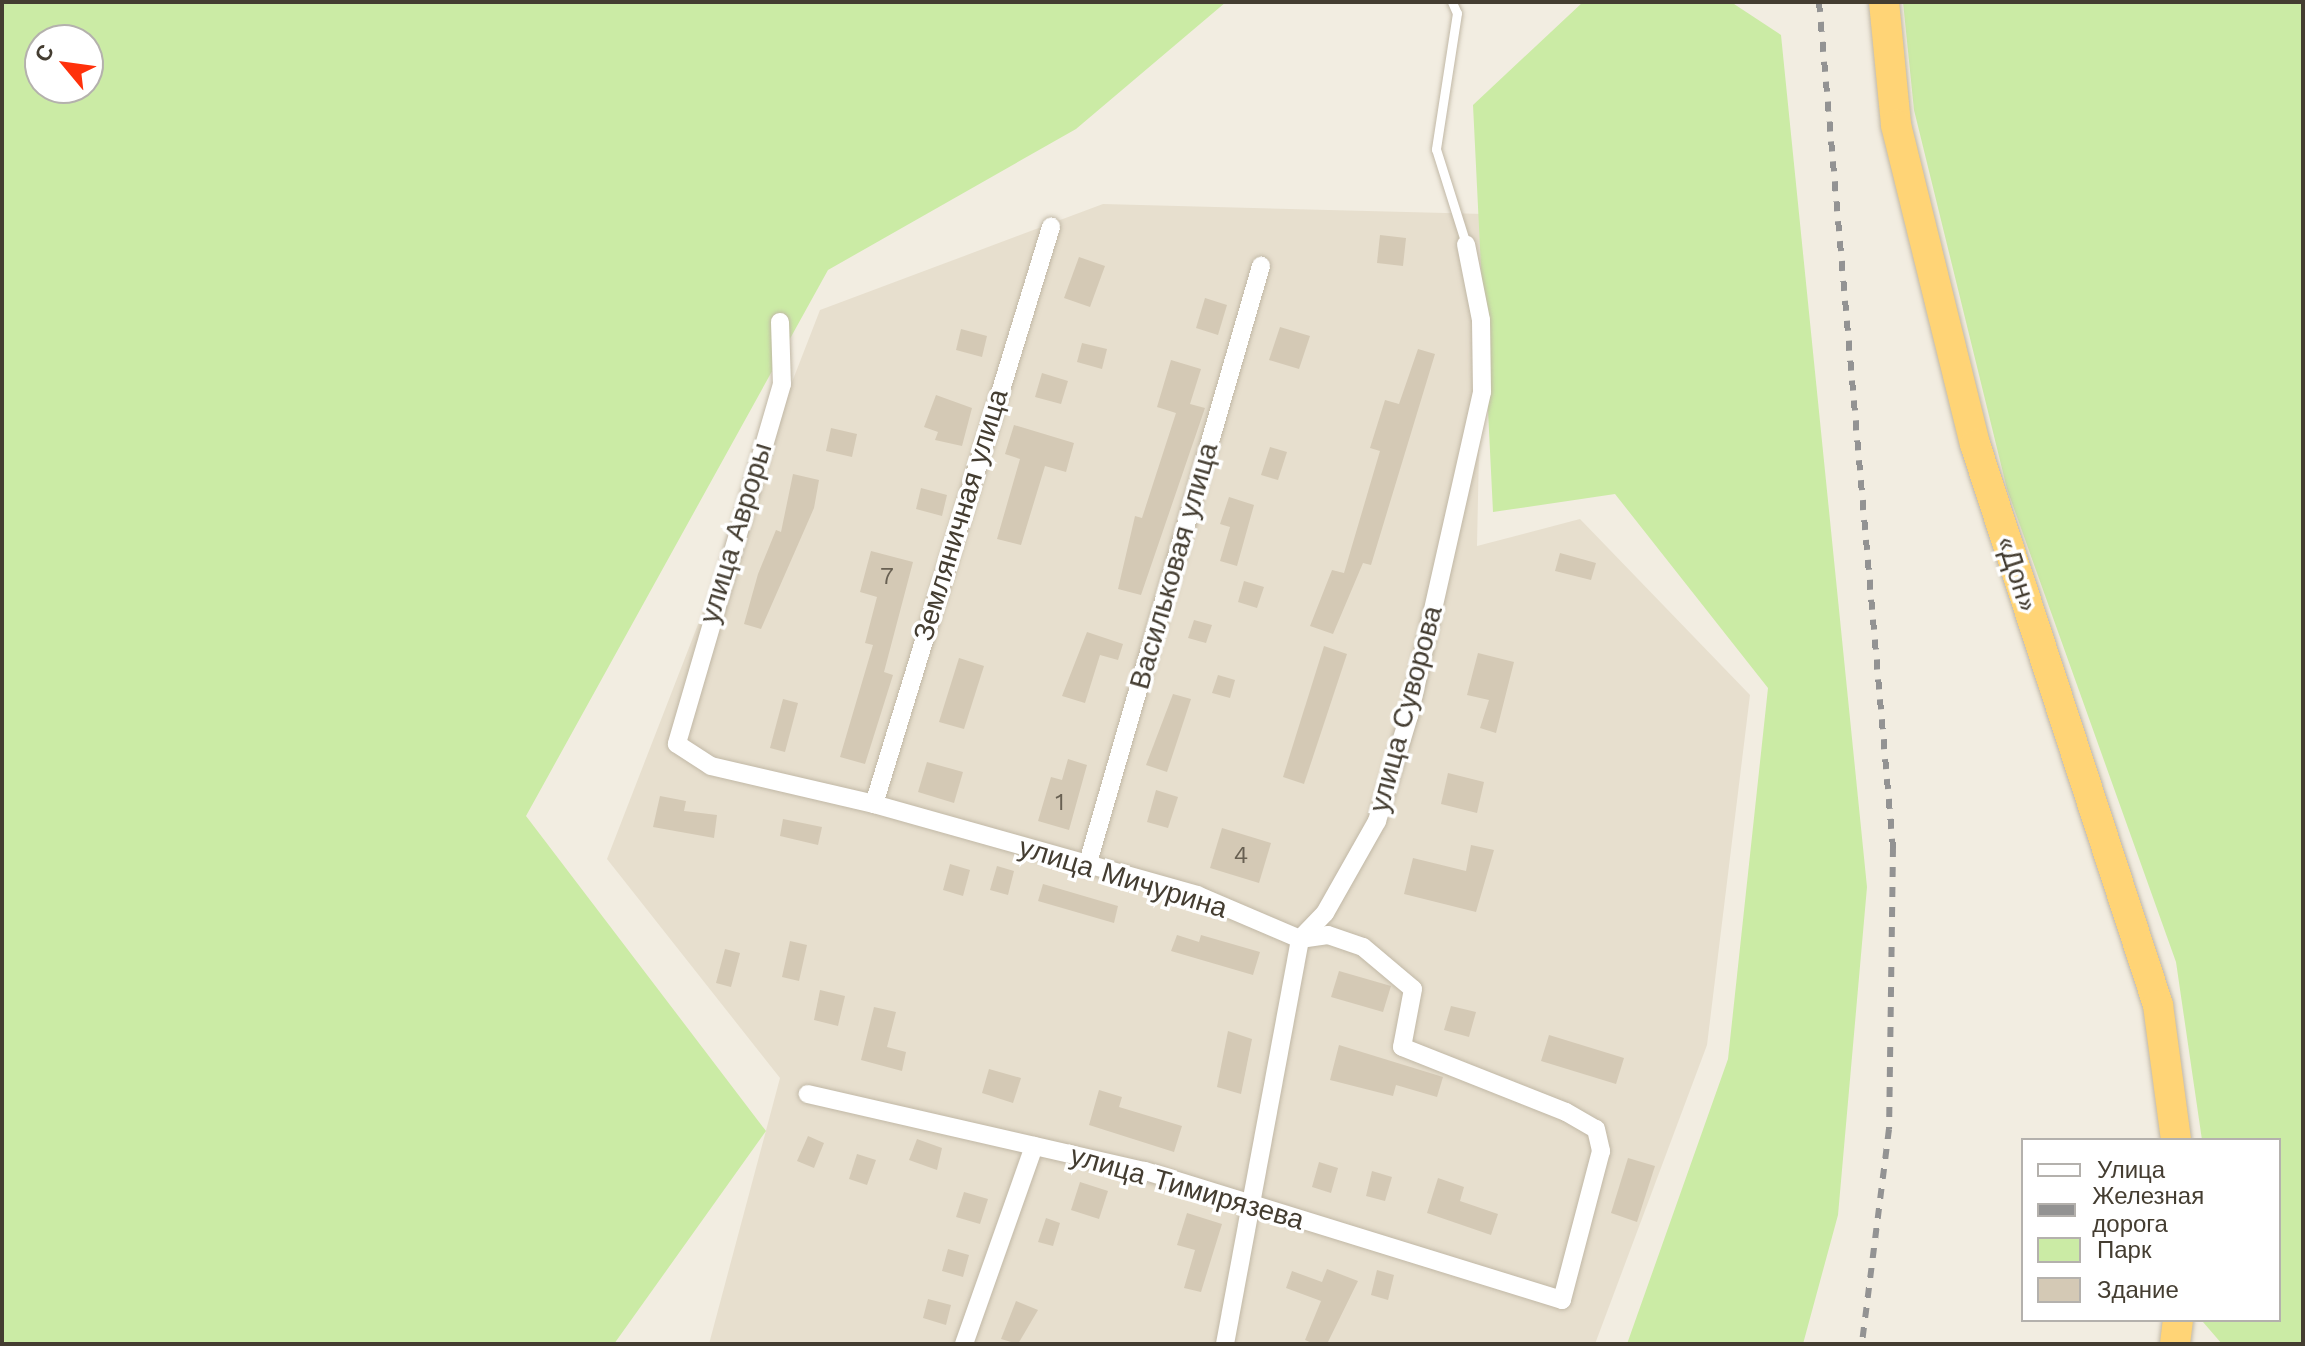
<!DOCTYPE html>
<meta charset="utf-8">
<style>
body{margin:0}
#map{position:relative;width:2305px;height:1346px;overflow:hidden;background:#f2ede1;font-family:"Work Sans",sans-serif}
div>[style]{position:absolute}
.residential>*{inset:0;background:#e7dfce}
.green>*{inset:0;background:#cbeba5}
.building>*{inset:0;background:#d4c9b5}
.roads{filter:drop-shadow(0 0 2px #c1b8a6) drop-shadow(0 0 2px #c1b8a6)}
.service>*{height:9px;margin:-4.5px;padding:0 4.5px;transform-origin:4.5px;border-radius:4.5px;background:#fff}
.minor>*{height:18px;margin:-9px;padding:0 9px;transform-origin:9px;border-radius:9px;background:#fff}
.trunk>*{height:30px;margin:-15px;padding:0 15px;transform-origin:15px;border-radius:15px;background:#ffd476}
.rail>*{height:6px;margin-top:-3px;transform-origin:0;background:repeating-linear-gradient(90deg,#939393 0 10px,transparent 0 20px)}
span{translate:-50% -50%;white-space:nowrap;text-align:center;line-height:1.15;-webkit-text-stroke:7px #fff;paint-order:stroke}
.number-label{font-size:24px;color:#686052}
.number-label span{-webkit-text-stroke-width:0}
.street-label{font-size:28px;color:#443d31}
.frame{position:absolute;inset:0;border:4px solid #443d31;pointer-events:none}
.legend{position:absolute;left:2021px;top:1138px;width:260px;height:184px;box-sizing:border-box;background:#fff;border:2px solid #b4b1ad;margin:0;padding:10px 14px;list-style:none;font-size:24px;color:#443d31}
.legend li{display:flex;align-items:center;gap:16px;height:40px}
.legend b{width:40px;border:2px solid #b4b1ad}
.north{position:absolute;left:24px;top:24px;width:80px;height:80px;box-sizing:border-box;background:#fff;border:2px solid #b4b1ad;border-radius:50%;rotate:299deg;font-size:22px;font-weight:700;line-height:32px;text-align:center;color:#443d31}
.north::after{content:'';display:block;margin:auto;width:28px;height:36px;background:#ff310b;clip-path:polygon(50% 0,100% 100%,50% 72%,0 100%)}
</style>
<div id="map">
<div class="residential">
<i style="clip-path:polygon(1103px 204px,1484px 214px,1477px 546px,1580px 519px,1750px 695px,1707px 1045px,1595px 1344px,709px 1344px,780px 1078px,607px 859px,820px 310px)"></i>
</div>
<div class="green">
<i style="clip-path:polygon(evenodd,2px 2px,1226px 2px,1076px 129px,828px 270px,526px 816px,766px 1131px,614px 1344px,2px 1344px,2px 2px,40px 40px,88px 40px,88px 88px,40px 88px,40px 40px)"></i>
<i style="clip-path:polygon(1583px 2px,1731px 2px,1781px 35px,1867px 887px,1838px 1215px,1803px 1344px,1627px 1344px,1728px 1059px,1768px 688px,1615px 494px,1493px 512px,1473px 105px)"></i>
<i style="clip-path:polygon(1903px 2px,2303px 2px,2303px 1344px,2222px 1344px,2203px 1322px,2279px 1320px,2279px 1140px,2202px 1140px,2176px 962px,2007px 489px,1914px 110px)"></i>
</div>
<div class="building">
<i style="clip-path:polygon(1380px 235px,1406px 238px,1403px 266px,1377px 263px)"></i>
<i style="clip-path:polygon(1079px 257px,1105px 266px,1090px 307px,1064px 298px)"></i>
<i style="clip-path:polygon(1205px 298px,1227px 305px,1218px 335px,1196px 328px)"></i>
<i style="clip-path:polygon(1280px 327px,1310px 336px,1299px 369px,1269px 360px)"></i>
<i style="clip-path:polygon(961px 329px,987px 336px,982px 357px,956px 350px)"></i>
<i style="clip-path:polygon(1082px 343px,1107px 349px,1102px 369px,1077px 362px)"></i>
<i style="clip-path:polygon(1418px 349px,1435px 354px,1371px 565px,1363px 563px,1333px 634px,1310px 626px,1332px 570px,1344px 573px,1380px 451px,1370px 448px,1385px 400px,1399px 404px)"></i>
<i style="clip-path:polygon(1171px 360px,1201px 369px,1190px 404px,1205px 408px,1141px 595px,1118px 589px,1135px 516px,1142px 518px,1176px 413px,1157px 407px)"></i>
<i style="clip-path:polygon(1042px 373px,1068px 381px,1061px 404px,1035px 397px)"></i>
<i style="clip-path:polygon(936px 395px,972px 408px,962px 446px,935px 440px,938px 432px,924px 427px)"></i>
<i style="clip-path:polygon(1014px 425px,1074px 443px,1066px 472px,1045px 466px,1021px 545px,997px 539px,1020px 459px,1005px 454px)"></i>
<i style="clip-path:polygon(831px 428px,857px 434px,852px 457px,826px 451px)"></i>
<i style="clip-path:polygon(1270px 447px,1287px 452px,1278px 480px,1261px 475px)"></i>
<i style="clip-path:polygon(793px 474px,819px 480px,814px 508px,761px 629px,744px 624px,758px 574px,776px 530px,781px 532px)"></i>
<i style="clip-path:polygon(921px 488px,947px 495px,942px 516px,916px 509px)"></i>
<i style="clip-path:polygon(1229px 497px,1254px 505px,1237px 566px,1220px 561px,1230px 527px,1220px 524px)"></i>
<i style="clip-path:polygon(871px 551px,913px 562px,884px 672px,893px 675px,865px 764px,840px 757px,873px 645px,865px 643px,877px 597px,860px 592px)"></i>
<i style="clip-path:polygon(1560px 553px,1596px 563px,1591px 580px,1555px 571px)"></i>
<i style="clip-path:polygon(1244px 581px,1264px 587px,1257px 608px,1238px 602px)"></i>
<i style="clip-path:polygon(1194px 620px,1212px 625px,1206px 643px,1188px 638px)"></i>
<i style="clip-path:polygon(1087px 632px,1123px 644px,1118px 660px,1100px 655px,1085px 703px,1062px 696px)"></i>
<i style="clip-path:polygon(1324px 646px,1347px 654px,1304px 784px,1283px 777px)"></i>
<i style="clip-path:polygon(1478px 653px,1514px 662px,1496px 733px,1480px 728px,1489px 700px,1467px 695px)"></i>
<i style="clip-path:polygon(959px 658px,984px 666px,964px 729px,939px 722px)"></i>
<i style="clip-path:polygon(1218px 675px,1235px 680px,1230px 698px,1212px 693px)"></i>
<i style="clip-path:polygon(1173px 694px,1191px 699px,1167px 772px,1146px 765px)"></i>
<i style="clip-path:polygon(783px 699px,798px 703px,785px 752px,770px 748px)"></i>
<i style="clip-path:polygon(1068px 759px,1087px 765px,1069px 830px,1038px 821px,1051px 777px,1062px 780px)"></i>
<i style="clip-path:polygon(927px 762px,963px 772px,954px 803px,918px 792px)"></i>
<i style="clip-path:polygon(1448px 773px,1484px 782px,1477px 813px,1441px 804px)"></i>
<i style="clip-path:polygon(1156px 790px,1178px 797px,1168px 828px,1147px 822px)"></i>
<i style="clip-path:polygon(660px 796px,686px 801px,684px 811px,717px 815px,714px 838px,653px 827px)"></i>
<i style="clip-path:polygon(783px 819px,822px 827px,818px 845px,780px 836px)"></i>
<i style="clip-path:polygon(1222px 828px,1271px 843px,1259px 883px,1210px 868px)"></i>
<i style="clip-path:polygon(1471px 845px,1494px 850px,1476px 912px,1404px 894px,1413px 858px,1466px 871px)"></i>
<i style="clip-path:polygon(950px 864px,970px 870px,963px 896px,943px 890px)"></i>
<i style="clip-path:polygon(997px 866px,1014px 871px,1008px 895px,990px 890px)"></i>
<i style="clip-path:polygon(1043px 884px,1118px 906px,1114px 923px,1038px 901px)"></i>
<i style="clip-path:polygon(1177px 935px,1199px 942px,1201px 935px,1260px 952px,1253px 975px,1171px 951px)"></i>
<i style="clip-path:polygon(790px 941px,807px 945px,799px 981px,782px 977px)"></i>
<i style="clip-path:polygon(725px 949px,740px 953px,731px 987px,716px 983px)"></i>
<i style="clip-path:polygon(1339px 971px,1391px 986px,1383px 1012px,1331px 997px)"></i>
<i style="clip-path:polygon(820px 990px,845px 996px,838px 1026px,814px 1020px)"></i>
<i style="clip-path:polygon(1451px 1006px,1476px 1012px,1469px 1037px,1444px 1030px)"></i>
<i style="clip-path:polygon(874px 1007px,896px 1012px,887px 1047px,906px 1052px,902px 1071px,861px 1060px)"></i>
<i style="clip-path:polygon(1228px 1031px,1252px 1039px,1241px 1094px,1217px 1087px)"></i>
<i style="clip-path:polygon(1549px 1035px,1624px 1058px,1616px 1084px,1541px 1061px)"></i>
<i style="clip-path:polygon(1339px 1045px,1443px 1077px,1437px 1097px,1396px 1085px,1393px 1096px,1330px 1080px)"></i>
<i style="clip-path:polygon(989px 1069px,1021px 1078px,1013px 1103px,982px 1093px)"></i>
<i style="clip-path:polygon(1099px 1090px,1122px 1097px,1119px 1107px,1182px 1126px,1174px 1152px,1089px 1125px)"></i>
<i style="clip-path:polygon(808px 1136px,824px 1143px,814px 1168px,797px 1161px)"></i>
<i style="clip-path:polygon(917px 1139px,942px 1148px,937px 1170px,909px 1160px)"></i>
<i style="clip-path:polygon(857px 1154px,876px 1160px,867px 1185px,849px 1179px)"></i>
<i style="clip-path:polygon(1628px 1158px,1655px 1166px,1637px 1222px,1611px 1213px)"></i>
<i style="clip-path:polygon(1319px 1162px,1338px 1168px,1331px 1193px,1312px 1187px)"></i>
<i style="clip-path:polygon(1372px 1171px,1392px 1177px,1385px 1201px,1366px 1196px)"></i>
<i style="clip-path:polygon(1438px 1178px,1464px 1187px,1460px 1201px,1498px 1214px,1491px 1235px,1427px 1213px)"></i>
<i style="clip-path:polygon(1080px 1182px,1108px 1191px,1099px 1219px,1071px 1210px)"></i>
<i style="clip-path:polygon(964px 1192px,988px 1199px,980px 1224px,956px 1217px)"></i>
<i style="clip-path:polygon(1187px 1213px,1222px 1224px,1201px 1292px,1184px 1288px,1195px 1250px,1177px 1245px)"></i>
<i style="clip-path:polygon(1046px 1218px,1060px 1223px,1053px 1246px,1038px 1242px)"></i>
<i style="clip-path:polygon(948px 1249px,969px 1255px,963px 1277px,942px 1271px)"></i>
<i style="clip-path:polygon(1327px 1269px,1358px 1281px,1327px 1344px,1314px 1344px,1305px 1340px,1321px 1301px,1286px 1288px,1292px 1271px,1322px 1282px)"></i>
<i style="clip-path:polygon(1377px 1270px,1394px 1275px,1388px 1300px,1371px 1295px)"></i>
<i style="clip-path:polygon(928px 1299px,951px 1305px,946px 1325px,923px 1318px)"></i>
<i style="clip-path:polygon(1016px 1301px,1038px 1310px,1018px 1344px,1001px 1339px)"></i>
</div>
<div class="roads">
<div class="service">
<i style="left:1452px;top:2px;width:12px;rotate:66deg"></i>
<i style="left:1457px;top:13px;width:138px;rotate:98.8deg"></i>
<i style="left:1436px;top:149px;width:100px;rotate:72.5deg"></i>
</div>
<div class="minor">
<i style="left:780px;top:322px;width:62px;rotate:88.2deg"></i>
<i style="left:782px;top:384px;width:375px;rotate:106.3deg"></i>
<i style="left:677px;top:744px;width:40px;rotate:32.9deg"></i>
<i style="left:711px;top:766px;width:167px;rotate:13.1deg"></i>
<i style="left:874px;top:804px;width:336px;rotate:15.7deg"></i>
<i style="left:1197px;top:895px;width:112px;rotate:23.1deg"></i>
<i style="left:1300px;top:939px;width:28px;rotate:-8deg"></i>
<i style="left:1328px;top:935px;width:37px;rotate:19deg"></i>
<i style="left:1363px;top:947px;width:65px;rotate:40deg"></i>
<i style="left:1413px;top:989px;width:59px;rotate:100.7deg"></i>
<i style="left:1402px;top:1047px;width:176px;rotate:21.6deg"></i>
<i style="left:1566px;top:1112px;width:34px;rotate:30deg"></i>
<i style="left:1596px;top:1129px;width:23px;rotate:77deg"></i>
<i style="left:1601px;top:1151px;width:154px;rotate:104.7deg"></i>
<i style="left:1562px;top:1300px;width:437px;rotate:-162.8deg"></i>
<i style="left:1144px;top:1171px;width:345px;rotate:-167.1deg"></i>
<i style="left:874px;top:804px;width:604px;rotate:-72.95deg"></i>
<i style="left:1087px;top:866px;width:625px;rotate:-73.83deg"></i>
<i style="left:964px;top:1344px;width:210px;rotate:-70.5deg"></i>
<i style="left:1225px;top:1344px;width:412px;rotate:-79.5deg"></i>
<i style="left:1300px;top:939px;width:36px;rotate:-46deg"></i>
<i style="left:1325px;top:913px;width:106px;rotate:-60.5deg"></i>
<i style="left:1377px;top:821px;width:110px;rotate:-73.1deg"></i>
<i style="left:1409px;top:716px;width:332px;rotate:-77.3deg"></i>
<i style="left:1482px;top:392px;width:72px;rotate:-90.8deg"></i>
<i style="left:1481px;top:320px;width:77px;rotate:-101.2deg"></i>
</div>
<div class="trunk">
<i style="left:1884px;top:2px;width:124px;rotate:84.4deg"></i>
<i style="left:1896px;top:125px;width:329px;rotate:76.1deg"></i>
<i style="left:1975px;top:444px;width:590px;rotate:71.93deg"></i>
<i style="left:2158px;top:1005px;width:136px;rotate:82.4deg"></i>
<i style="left:2175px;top:1344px;width:24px;rotate:-83deg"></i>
</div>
</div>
<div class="rail">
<i style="left:1819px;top:2px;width:848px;rotate:85deg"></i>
<i style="left:1893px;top:847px;width:282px;rotate:90.8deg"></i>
<i style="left:1889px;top:1129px;width:217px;rotate:97.2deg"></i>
</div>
<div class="number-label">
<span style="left:887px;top:577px">7</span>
<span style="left:1060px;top:803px">1</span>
<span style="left:1241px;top:856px">4</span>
</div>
<div class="street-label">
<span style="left:961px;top:515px;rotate:-73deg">Земляничная улица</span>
<span style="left:736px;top:533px;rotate:-73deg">улица Авроры</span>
<span style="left:1174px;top:566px;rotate:-74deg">Васильковая улица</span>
<span style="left:2017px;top:574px;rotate:72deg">«Дон»</span>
<span style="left:1406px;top:709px;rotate:-75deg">улица Суворова</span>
<span style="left:1123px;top:878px;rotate:17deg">улица Мичурина</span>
<span style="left:1187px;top:1188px;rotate:16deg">улица Тимирязева</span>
</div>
<div class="frame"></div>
<ul class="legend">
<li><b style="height:10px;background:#fff"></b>Улица</li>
<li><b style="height:10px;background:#939393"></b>Железная дорога</li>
<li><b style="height:22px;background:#cbeba5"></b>Парк</li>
<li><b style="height:22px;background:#d4c9b5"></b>Здание</li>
</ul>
<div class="north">С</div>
</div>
